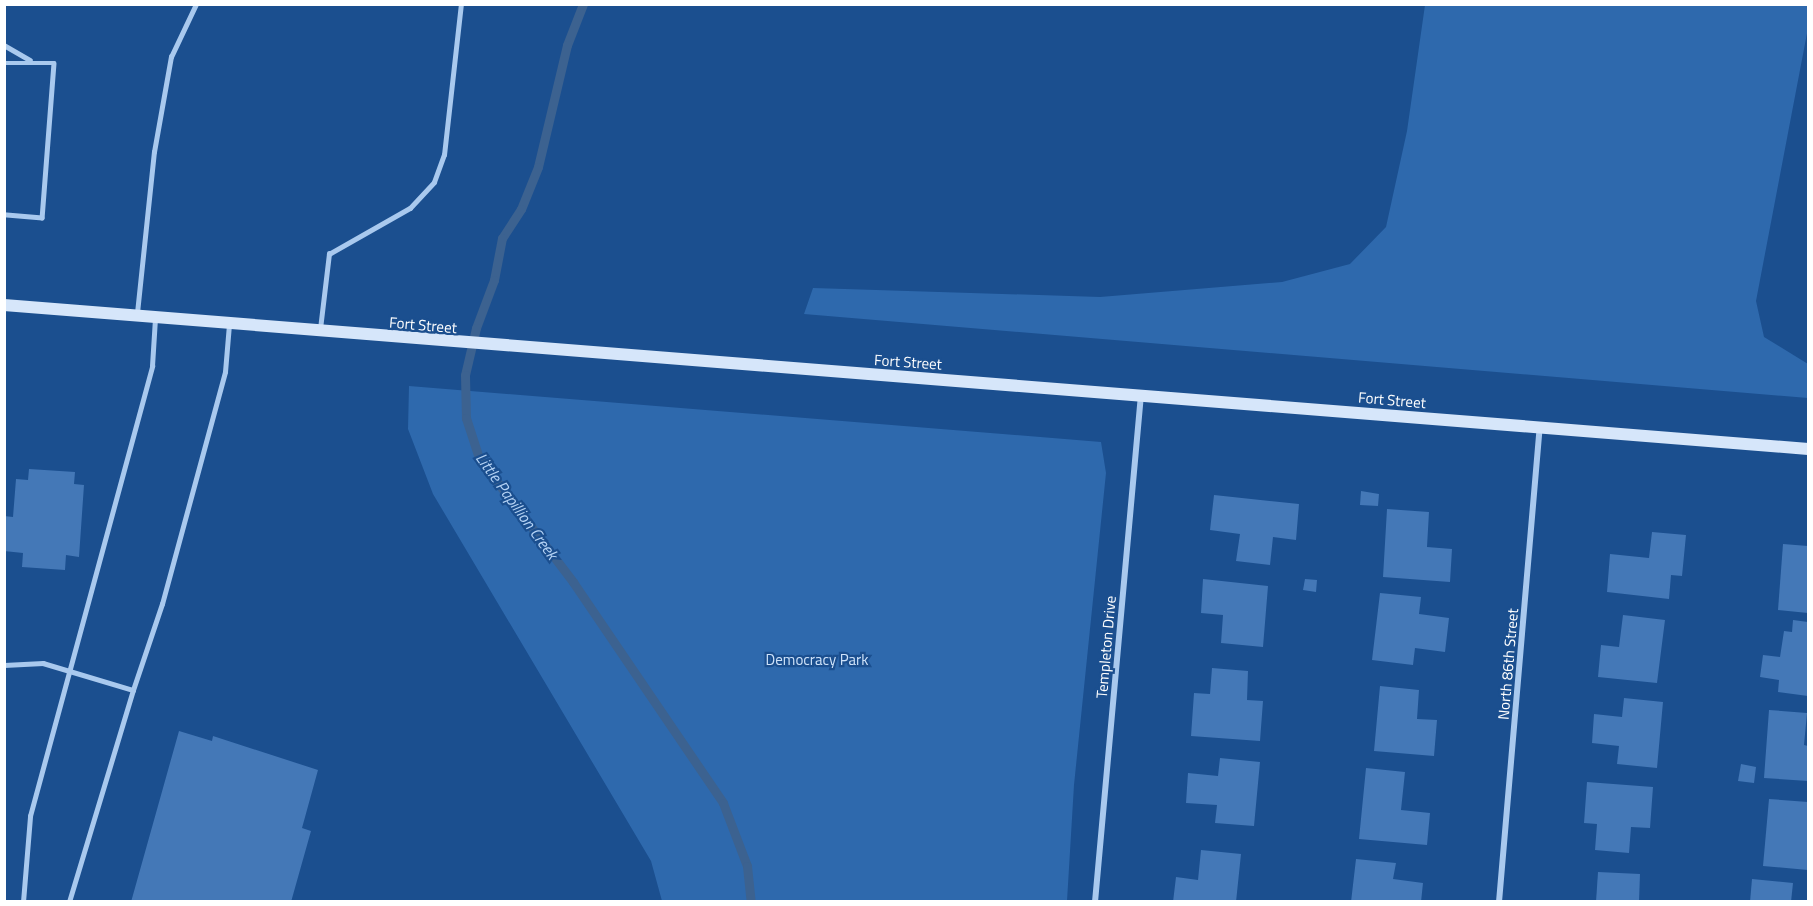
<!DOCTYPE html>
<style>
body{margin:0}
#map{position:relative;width:1813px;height:906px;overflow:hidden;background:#1b4f8f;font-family:"Titillium Web",sans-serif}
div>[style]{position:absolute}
.green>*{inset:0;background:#2e69ad}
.stream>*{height:9px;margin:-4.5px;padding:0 4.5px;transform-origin:4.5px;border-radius:4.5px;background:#3c6290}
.building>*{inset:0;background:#4478b7}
.lane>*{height:4.5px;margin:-2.25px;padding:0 2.25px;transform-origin:2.25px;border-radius:2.25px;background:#a9c9ee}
.street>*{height:6px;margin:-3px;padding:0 3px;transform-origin:3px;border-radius:3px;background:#a9c9ee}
.secondary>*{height:12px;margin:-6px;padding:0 6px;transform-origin:6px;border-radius:6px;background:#d6e6fa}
span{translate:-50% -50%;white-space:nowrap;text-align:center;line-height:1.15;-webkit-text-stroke:4.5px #1b4f8f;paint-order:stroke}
.street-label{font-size:15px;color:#fff}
.park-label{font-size:15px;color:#cfe3fa}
.water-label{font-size:16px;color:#b5d3f5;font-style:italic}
.frame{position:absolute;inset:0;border:6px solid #fff;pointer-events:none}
</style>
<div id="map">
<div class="green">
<i style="clip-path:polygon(1425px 5px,1808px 5px,1808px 28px,1756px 301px,1764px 337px,1808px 364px,1808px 398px,804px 314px,813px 288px,1100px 297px,1282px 282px,1350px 264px,1386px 227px,1407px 131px)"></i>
<i style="clip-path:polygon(409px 386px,1101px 442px,1106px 473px,1074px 785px,1067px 901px,662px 901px,651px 861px,433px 494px,408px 429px)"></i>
</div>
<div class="stream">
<i style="left:583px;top:4px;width:44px;rotate:111.3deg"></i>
<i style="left:567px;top:45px;width:125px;rotate:103.4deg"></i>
<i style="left:538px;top:167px;width:45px;rotate:112deg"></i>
<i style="left:521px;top:209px;width:35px;rotate:123deg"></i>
<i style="left:502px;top:238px;width:43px;rotate:100.8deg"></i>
<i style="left:494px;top:280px;width:51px;rotate:110.6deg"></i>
<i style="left:476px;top:328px;width:48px;rotate:103.2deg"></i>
<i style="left:465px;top:375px;width:43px;rotate:88.7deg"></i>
<i style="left:466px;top:418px;width:42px;rotate:72deg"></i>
<i style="left:479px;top:458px;width:156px;rotate:52.8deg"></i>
<i style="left:573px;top:582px;width:267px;rotate:55.8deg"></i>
<i style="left:723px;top:803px;width:67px;rotate:69.1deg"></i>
<i style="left:747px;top:866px;width:36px;rotate:84deg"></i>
</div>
<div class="building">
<i style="clip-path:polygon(29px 469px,75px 472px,74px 484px,84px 485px,79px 557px,66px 555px,65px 570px,22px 567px,23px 553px,4px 551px,4px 516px,13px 517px,16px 479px,28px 480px)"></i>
<i style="clip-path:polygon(1361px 491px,1379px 494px,1378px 506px,1360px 505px)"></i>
<i style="clip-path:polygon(1214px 495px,1299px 504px,1296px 540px,1273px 537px,1270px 565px,1236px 561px,1240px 534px,1210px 530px)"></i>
<i style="clip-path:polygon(1387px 509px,1429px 512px,1427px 547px,1452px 549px,1450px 582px,1383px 577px)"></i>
<i style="clip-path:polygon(1652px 532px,1686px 535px,1682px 576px,1671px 575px,1669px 599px,1607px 592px,1610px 554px,1649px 558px)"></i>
<i style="clip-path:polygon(1783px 544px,1808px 546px,1808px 613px,1778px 610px)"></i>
<i style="clip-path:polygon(1203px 579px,1268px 586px,1263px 647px,1221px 643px,1223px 615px,1201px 613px)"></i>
<i style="clip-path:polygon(1305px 579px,1317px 580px,1316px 592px,1303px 590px)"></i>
<i style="clip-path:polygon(1380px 593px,1421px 597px,1419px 614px,1449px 618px,1445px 652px,1415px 648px,1413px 665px,1372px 660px)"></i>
<i style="clip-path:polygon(1623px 615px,1665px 620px,1657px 683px,1598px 677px,1601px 645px,1619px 647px)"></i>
<i style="clip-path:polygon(1793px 620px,1808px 622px,1808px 696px,1778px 692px,1779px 680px,1760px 677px,1763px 655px,1780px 657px,1784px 631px,1792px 632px)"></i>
<i style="clip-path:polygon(1212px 668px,1248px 671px,1247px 700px,1263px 701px,1260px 741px,1191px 736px,1194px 693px,1210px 694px)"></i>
<i style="clip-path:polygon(1380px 686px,1419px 690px,1417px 719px,1437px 720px,1434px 756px,1374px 751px)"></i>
<i style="clip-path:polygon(1624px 698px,1663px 702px,1657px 768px,1617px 764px,1619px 746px,1592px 743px,1594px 714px,1622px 717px)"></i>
<i style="clip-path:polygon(1769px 710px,1807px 713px,1804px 745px,1808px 746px,1808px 781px,1764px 778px)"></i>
<i style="clip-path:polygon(179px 731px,212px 741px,213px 736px,318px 770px,302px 828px,311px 831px,291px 902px,131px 902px)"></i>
<i style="clip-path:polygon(1220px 758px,1260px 762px,1254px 826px,1215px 823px,1217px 805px,1186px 803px,1188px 773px,1218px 776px)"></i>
<i style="clip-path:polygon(1741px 764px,1756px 767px,1754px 783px,1738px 781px)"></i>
<i style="clip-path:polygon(1366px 768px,1405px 772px,1401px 810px,1430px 813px,1427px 845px,1359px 839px)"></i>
<i style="clip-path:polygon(1587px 782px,1653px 787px,1650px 828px,1631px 827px,1629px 853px,1595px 850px,1597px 824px,1584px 823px)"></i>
<i style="clip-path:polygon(1769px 799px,1808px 802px,1808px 870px,1763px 866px)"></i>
<i style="clip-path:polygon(1201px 850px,1241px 854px,1236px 902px,1173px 902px,1176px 877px,1198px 880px)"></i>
<i style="clip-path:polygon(1356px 859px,1396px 863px,1393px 879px,1423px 883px,1421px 902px,1351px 902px)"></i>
<i style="clip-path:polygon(1598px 872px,1640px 874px,1639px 902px,1596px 902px)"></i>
<i style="clip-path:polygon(1752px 879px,1793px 883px,1791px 902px,1750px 902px)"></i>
</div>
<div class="lane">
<i style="left:4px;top:45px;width:30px;rotate:30deg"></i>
<i style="left:4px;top:63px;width:50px"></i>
<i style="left:54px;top:63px;width:155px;rotate:94.4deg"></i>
<i style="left:42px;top:218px;width:38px;rotate:-175deg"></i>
<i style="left:137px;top:313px;width:162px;rotate:-84deg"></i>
<i style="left:154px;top:152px;width:97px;rotate:-79.9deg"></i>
<i style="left:171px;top:57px;width:59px;rotate:-64.7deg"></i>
<i style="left:320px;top:329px;width:76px;rotate:-83.2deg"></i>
<i style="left:329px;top:254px;width:93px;rotate:-29.6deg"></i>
<i style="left:410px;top:208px;width:35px;rotate:-47deg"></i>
<i style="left:434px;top:182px;width:29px;rotate:-70deg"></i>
<i style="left:444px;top:155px;width:152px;rotate:-83.6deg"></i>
<i style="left:4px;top:665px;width:39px;rotate:-3deg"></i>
<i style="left:43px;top:663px;width:94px;rotate:16.7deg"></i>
<i style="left:133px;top:690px;width:91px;rotate:-71.4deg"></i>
<i style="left:162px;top:604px;width:240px;rotate:-74.8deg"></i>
<i style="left:225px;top:372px;width:48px;rotate:-85.2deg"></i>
<i style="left:23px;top:902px;width:86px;rotate:-85.3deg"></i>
<i style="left:30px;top:816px;width:466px;rotate:-74.8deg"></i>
<i style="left:152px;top:366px;width:48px;rotate:-86.4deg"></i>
<i style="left:69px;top:902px;width:221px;rotate:-73.2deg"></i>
</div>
<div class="street">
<i style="left:1095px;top:902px;width:509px;rotate:-84.82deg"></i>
<i style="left:1499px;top:902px;width:476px;rotate:-85.1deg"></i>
</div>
<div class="secondary">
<i style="left:4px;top:305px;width:1810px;rotate:4.56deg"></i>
</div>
<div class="street-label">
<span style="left:423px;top:325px;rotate:5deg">Fort Street</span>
<span style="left:908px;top:362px;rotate:4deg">Fort Street</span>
<span style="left:1392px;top:400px;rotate:5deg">Fort Street</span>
<span style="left:1106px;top:647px;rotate:-85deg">Templeton Drive</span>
<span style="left:1508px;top:664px;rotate:-85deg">North 86th Street</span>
</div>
<div class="park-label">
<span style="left:817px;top:660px">Democracy Park</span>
</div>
<div class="water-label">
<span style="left:517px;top:506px;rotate:54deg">Little Papillion Creek</span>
</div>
<div class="frame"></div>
</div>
